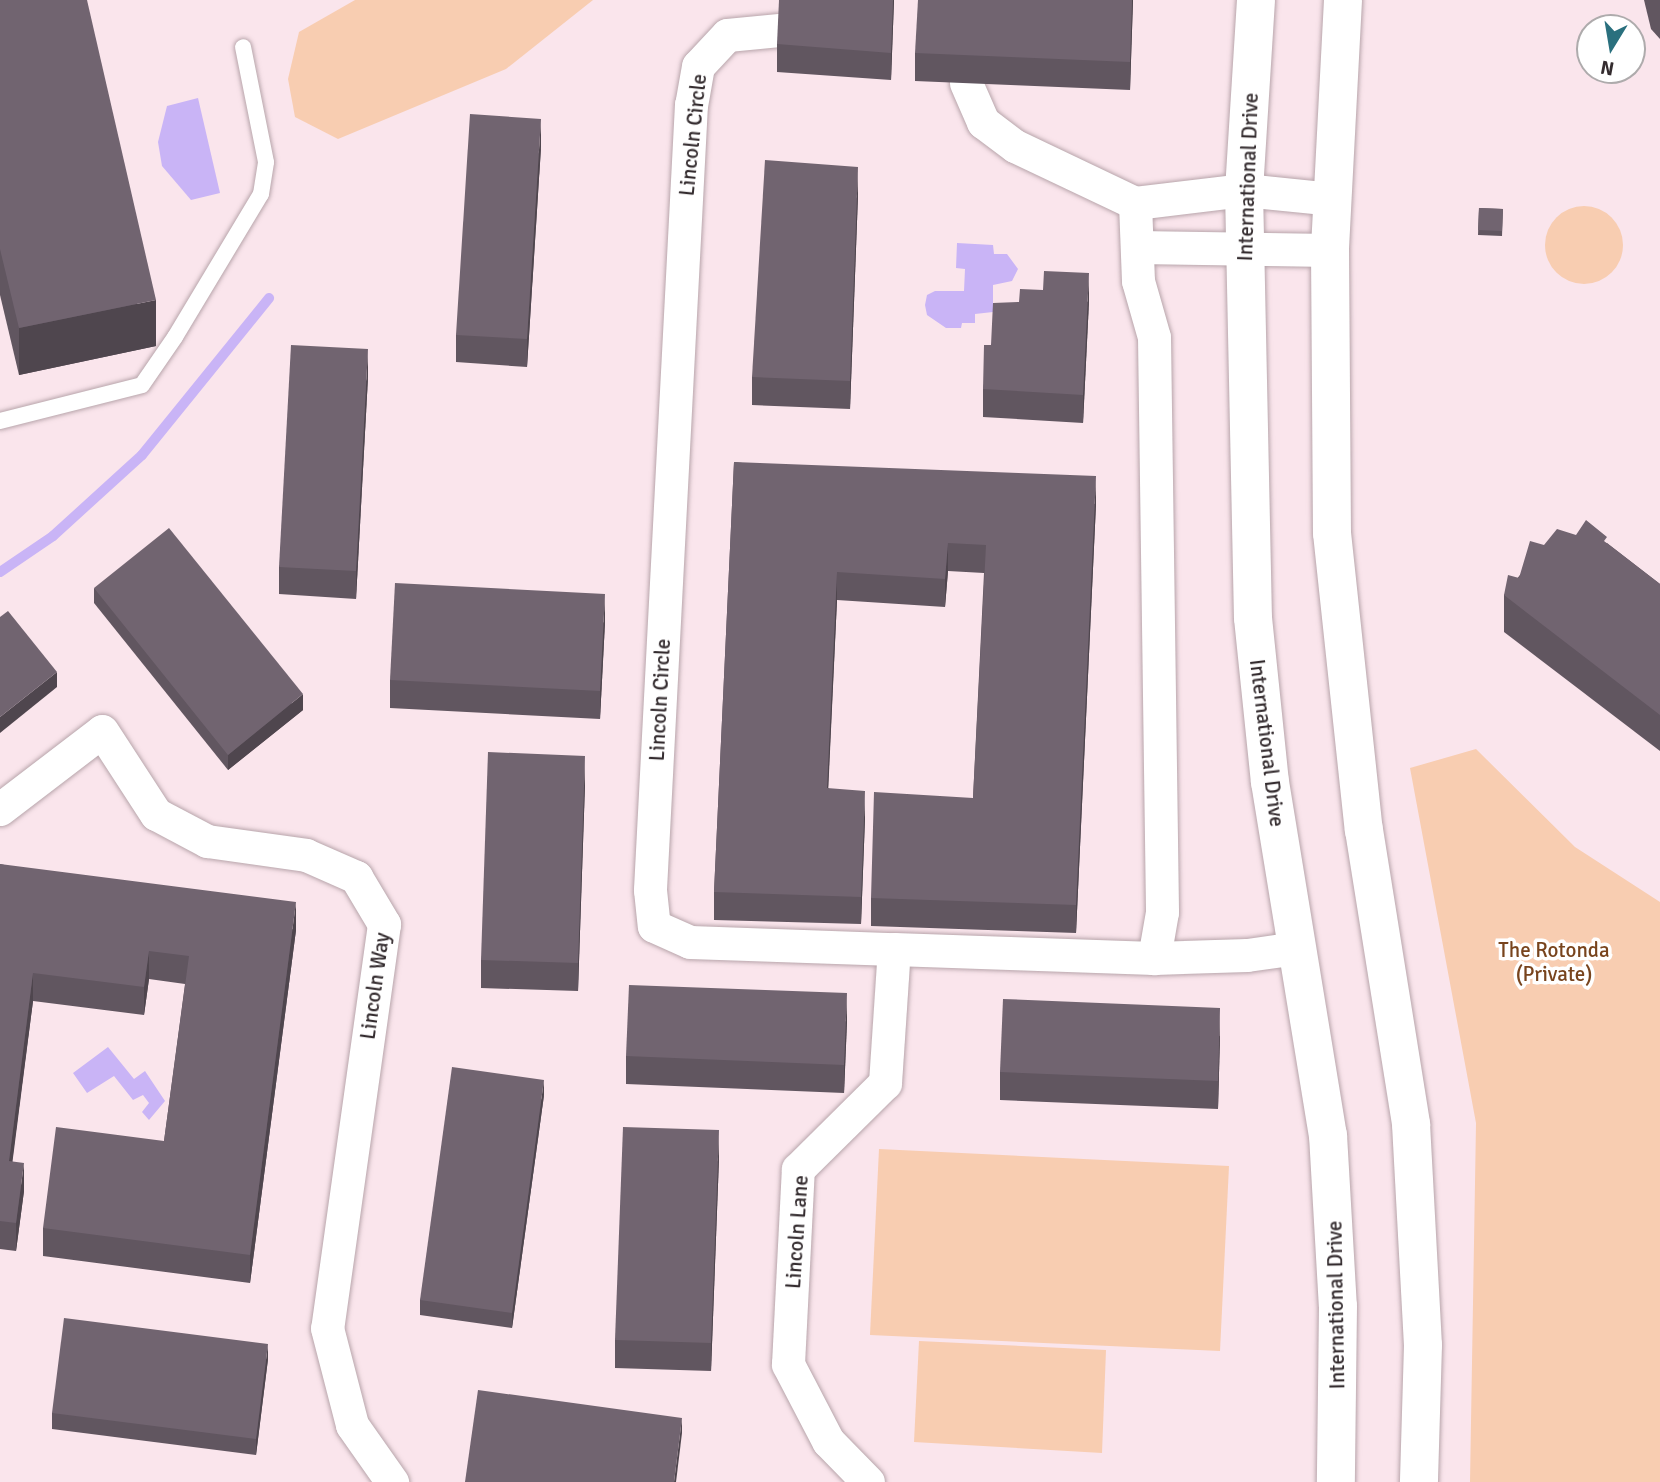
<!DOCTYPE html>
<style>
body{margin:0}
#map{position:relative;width:1660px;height:1482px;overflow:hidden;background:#fae5ec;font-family:Signika,sans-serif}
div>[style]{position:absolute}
.green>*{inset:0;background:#f8cdb1}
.round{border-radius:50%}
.water>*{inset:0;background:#c9b4f6}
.stream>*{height:10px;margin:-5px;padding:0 5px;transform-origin:5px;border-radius:5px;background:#c9b4f6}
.roads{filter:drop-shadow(0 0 2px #b8a5ab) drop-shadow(0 0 2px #b8a5ab)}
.lane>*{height:16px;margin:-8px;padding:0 8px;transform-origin:8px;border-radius:8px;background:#fff}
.street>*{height:33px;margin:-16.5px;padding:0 16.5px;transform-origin:16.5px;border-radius:16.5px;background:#fff}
.secondary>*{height:38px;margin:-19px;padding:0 19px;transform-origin:19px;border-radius:19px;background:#fff}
.wall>*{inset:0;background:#615660}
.shaded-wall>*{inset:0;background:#4f464e}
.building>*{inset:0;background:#716470}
span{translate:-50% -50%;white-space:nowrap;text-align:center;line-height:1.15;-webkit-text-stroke:7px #fff;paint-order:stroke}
.street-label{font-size:21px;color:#342c2f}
.park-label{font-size:21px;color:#78441d}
.north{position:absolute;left:1576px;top:14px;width:70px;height:70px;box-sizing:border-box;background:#fff;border:2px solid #aeabac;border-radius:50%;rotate:191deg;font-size:19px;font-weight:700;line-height:28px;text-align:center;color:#342c2f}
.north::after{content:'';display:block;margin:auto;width:24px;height:32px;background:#2a707e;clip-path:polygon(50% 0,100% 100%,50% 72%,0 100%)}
</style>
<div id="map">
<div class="green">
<i style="clip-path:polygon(355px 0,593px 0,506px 69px,338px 139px,295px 117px,288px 79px,299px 32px)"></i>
<i class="round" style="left:1545px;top:206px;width:78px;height:78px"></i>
<i style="clip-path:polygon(1476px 749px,1575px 847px,1660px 902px,1660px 1482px,1470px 1482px,1476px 1123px,1410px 768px)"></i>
<i style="clip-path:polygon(879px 1149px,1229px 1166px,1220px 1351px,870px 1335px)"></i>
<i style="clip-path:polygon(919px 1341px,1106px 1350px,1102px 1453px,914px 1442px)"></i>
</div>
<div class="water">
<i style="clip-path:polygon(198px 98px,220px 193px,191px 200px,162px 166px,158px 142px,167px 106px)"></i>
<i style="clip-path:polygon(957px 243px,993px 245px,994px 254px,1007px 254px,1018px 269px,1012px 281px,993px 285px,993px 312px,975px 314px,975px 323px,962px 323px,961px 328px,946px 328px,927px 315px,925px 305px,927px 295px,935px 291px,964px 291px,965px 269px,956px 268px)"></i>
<i style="clip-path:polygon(108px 1047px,134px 1079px,145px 1071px,165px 1101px,149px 1120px,142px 1112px,149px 1103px,143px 1095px,133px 1100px,114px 1076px,87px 1093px,73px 1073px)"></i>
</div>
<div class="stream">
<i style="left:0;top:572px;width:64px;rotate:-34.2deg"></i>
<i style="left:53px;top:536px;width:120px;rotate:-42.3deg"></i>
<i style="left:142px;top:455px;width:202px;rotate:-51deg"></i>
</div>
<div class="roads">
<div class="lane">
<i style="left:0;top:421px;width:146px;rotate:-14.2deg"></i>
<i style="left:142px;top:385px;width:58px;rotate:-55.5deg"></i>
<i style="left:175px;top:337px;width:167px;rotate:-59deg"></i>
<i style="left:261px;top:194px;width:32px;rotate:-81deg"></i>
<i style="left:266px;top:162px;width:117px;rotate:-101.3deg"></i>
</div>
<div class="street">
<i style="left:779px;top:30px;width:52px;rotate:174.5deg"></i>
<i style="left:727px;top:35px;width:42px;rotate:133.1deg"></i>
<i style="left:698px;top:66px;width:39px;rotate:100deg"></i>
<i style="left:691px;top:104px;width:787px;rotate:92.99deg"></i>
<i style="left:650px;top:890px;width:36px;rotate:84deg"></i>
<i style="left:654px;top:926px;width:39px;rotate:24deg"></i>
<i style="left:690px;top:942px;width:204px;rotate:2deg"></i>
<i style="left:894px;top:949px;width:260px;rotate:2deg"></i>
<i style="left:1154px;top:958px;width:93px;rotate:-1.8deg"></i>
<i style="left:1247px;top:955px;width:49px;rotate:-8.1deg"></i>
<i style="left:966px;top:83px;width:43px;rotate:66.4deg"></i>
<i style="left:983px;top:122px;width:40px;rotate:37deg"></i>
<i style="left:1015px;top:146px;width:133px;rotate:25.4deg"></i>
<i style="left:1135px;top:203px;width:110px;rotate:-6.8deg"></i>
<i style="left:1244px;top:190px;width:88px;rotate:5.8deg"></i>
<i style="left:1135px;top:203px;width:78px;rotate:87.8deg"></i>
<i style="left:1138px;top:281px;width:58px;rotate:74.1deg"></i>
<i style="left:1154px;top:337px;width:575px;rotate:89.2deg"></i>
<i style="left:1162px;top:912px;width:47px;rotate:99.9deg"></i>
<i style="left:1138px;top:247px;width:192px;rotate:0.9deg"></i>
<i style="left:0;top:809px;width:128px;rotate:-37.4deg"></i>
<i style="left:102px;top:731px;width:99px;rotate:57deg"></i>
<i style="left:156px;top:814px;width:58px;rotate:27.9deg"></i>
<i style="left:207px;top:841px;width:100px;rotate:8deg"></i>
<i style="left:306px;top:855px;width:55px;rotate:23.7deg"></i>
<i style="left:356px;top:877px;width:55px;rotate:59.2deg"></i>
<i style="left:384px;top:924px;width:408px;rotate:98deg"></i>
<i style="left:327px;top:1328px;width:100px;rotate:75.5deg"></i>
<i style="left:352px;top:1425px;width:70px;rotate:54.9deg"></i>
<i style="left:868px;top:1482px;width:57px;rotate:-134.3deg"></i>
<i style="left:828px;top:1441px;width:87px;rotate:-117.5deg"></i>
<i style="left:788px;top:1364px;width:195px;rotate:-87.1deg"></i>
<i style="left:798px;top:1169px;width:122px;rotate:-44.7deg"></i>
<i style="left:885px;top:1083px;width:134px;rotate:-86.2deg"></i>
</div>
<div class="secondary">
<i style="left:1256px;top:0;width:190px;rotate:93.6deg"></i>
<i style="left:1244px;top:190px;width:428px;rotate:88.8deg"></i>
<i style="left:1253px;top:618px;width:165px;rotate:84.1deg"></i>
<i style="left:1270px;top:782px;width:358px;rotate:80.7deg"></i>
<i style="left:1328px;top:1135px;width:171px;rotate:86.7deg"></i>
<i style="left:1338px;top:1306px;width:176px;rotate:90.7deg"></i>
<i style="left:1343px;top:0;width:250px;rotate:93deg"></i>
<i style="left:1330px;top:250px;width:283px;rotate:89.6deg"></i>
<i style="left:1332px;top:533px;width:299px;rotate:83.9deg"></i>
<i style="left:1364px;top:830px;width:298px;rotate:80.9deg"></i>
<i style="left:1411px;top:1124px;width:221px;rotate:86.9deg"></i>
<i style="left:1423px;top:1345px;width:137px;rotate:91.7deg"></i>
</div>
</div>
<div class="wall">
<i style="clip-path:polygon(0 0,156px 346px,19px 375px,0 295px)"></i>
<i style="clip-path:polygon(894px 0,891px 80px,777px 72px,777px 44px)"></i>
<i style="clip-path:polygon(1133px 0,1130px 90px,915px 81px,915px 53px)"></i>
<i style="clip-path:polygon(1644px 0,1660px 0,1660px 39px,1651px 29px)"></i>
<i style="clip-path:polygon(541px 147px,527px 367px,456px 362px,456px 335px)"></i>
<i style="clip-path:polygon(858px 195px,850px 409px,752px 405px,752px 377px)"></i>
<i style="clip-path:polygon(1479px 208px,1503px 209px,1502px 236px,1478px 235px)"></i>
<i style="clip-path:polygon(1089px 301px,1083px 423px,983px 417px,983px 389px,991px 345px)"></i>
<i style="clip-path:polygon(368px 377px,356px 599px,279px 594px,279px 567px)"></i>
<i style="clip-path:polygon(734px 462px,1096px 504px,1076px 933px,871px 926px,871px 898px,973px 798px,984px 573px,948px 571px,945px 607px,837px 600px,828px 788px,865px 818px,861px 924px,714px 920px,714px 892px)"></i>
<i style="clip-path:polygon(1607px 543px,1660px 584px,1660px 751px,1504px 632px,1504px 595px,1544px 545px)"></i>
<i style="clip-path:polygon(94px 588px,303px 710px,228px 770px,94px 603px)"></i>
<i style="clip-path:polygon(605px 622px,600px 719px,390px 708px,390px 680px)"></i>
<i style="clip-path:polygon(585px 784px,578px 991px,481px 988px,481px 960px)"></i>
<i style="clip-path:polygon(0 864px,296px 930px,250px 1283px,43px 1256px,43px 1228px,164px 1141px,185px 984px,149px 979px,144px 1015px,33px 1001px,12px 1161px,24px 1191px,16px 1251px,0 1249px)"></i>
<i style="clip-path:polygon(847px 1021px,844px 1093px,626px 1084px,626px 1056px)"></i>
<i style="clip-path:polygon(1220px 1036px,1218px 1109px,1000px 1100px,1000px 1072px)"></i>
<i style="clip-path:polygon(544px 1095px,512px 1328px,420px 1315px,420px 1300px)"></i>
<i style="clip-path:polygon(719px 1158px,711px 1371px,615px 1368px,615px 1340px)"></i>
<i style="clip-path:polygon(268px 1359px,256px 1455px,52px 1429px,52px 1413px)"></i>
</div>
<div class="shaded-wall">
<i style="clip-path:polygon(893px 0,894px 0,891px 80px,891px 53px)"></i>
<i style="clip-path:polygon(1132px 0,1133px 0,1130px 90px,1130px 62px)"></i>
<i style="clip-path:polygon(541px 119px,541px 147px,527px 367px,527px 339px)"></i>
<i style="clip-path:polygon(858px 167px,858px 195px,850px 409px,850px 381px)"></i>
<i style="clip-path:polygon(1089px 273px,1089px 301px,1083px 423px,1083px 395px)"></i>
<i style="clip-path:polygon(156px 300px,156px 346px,19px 375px,19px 328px)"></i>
<i style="clip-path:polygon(368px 349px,368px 377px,356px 599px,356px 571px)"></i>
<i style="clip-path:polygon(1096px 476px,1096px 504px,1076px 933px,1076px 905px)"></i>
<i style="clip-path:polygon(948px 543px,948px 571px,945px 607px,945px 579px)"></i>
<i style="clip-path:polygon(837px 572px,837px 600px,827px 816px,827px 788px)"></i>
<i style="clip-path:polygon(605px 594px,605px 622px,600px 719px,600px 691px)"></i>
<i style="clip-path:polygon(57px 672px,57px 687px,0 733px,0 717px)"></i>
<i style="clip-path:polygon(303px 694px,303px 710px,228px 770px,228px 755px)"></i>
<i style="clip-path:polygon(585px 756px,585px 784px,578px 991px,578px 963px)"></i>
<i style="clip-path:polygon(865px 791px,865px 818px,861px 924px,861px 897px)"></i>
<i style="clip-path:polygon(296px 902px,296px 930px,250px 1283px,250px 1255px)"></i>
<i style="clip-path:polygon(149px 951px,149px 979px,144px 1015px,144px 987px)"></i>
<i style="clip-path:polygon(33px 973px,33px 1001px,9px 1189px,9px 1161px)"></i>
<i style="clip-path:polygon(847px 993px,847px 1021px,844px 1093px,844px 1065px)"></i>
<i style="clip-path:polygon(1220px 1008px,1220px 1036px,1218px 1109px,1218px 1081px)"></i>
<i style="clip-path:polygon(544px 1080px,544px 1095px,512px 1328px,512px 1313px)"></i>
<i style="clip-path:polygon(719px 1130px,719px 1158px,711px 1371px,711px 1343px)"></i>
<i style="clip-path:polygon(24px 1163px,24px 1191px,16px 1251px,16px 1223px)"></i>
<i style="clip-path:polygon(268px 1344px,268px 1359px,256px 1455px,256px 1439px)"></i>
<i style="clip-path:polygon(682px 1418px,682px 1433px,676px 1482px,674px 1482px)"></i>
</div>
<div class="building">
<i style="clip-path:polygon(0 0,87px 0,156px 300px,19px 328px,0 249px)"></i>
<i style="clip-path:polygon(779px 0,893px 0,891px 53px,777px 44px)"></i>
<i style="clip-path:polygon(918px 0,1132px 0,1130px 62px,915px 53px)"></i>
<i style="clip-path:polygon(470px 114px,541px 119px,527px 339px,456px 335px)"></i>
<i style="clip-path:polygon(765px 160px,858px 167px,850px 381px,752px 377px)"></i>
<i style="clip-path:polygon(1479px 208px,1503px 209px,1502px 231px,1478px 230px)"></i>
<i style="clip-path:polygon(1044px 271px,1089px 273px,1083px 395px,983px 389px,984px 345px,991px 345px,993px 303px,1019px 302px,1020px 289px,1043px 290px)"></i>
<i style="clip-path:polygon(291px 345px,368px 349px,356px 571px,279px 567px)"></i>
<i style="clip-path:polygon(734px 462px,1096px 476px,1076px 905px,871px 898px,874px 792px,973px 798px,986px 545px,948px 543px,945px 579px,837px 572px,827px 788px,865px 791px,861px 897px,714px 892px)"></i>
<i style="clip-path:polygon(1586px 520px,1607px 537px,1604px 541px,1660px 584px,1660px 715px,1504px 595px,1508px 575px,1519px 578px,1530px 541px,1544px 545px,1557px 529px,1576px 535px)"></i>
<i style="clip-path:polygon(169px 528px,303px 694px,228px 755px,94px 588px)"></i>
<i style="clip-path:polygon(395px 583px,605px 594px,600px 691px,390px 680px)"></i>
<i style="clip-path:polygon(8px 611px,57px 672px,0 717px,0 617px)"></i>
<i style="clip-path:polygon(488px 752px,585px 756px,578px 963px,481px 960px)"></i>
<i style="clip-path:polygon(0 864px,296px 902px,250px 1255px,43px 1228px,56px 1127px,164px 1141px,189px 956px,149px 951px,144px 987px,33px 973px,9px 1161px,24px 1163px,16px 1223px,0 1221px)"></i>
<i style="clip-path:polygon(629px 985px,847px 993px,844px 1065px,626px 1056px)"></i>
<i style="clip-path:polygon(1003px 999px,1220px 1008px,1218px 1081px,1000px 1072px)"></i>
<i style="clip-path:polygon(452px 1067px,544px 1080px,512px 1313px,420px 1300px)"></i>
<i style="clip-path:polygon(623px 1127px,719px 1130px,711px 1343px,615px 1340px)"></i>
<i style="clip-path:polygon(64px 1318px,268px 1344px,256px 1439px,52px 1413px)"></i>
<i style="clip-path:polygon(478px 1390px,682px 1418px,674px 1482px,465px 1482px)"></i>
</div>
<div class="street-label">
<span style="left:693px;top:135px;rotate:-84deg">Lincoln Circle</span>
<span style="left:1248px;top:177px;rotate:-88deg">International Drive</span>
<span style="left:660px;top:700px;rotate:-87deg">Lincoln Circle</span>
<span style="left:1267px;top:743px;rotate:83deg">International Drive</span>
<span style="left:375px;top:986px;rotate:-82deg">Lincoln Way</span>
<span style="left:797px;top:1232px;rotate:-86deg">Lincoln Lane</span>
<span style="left:1336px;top:1305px;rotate:-91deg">International Drive</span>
</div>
<div class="park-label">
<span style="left:1554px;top:962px">The Rotonda<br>(Private)</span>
</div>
<div class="north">N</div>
</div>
